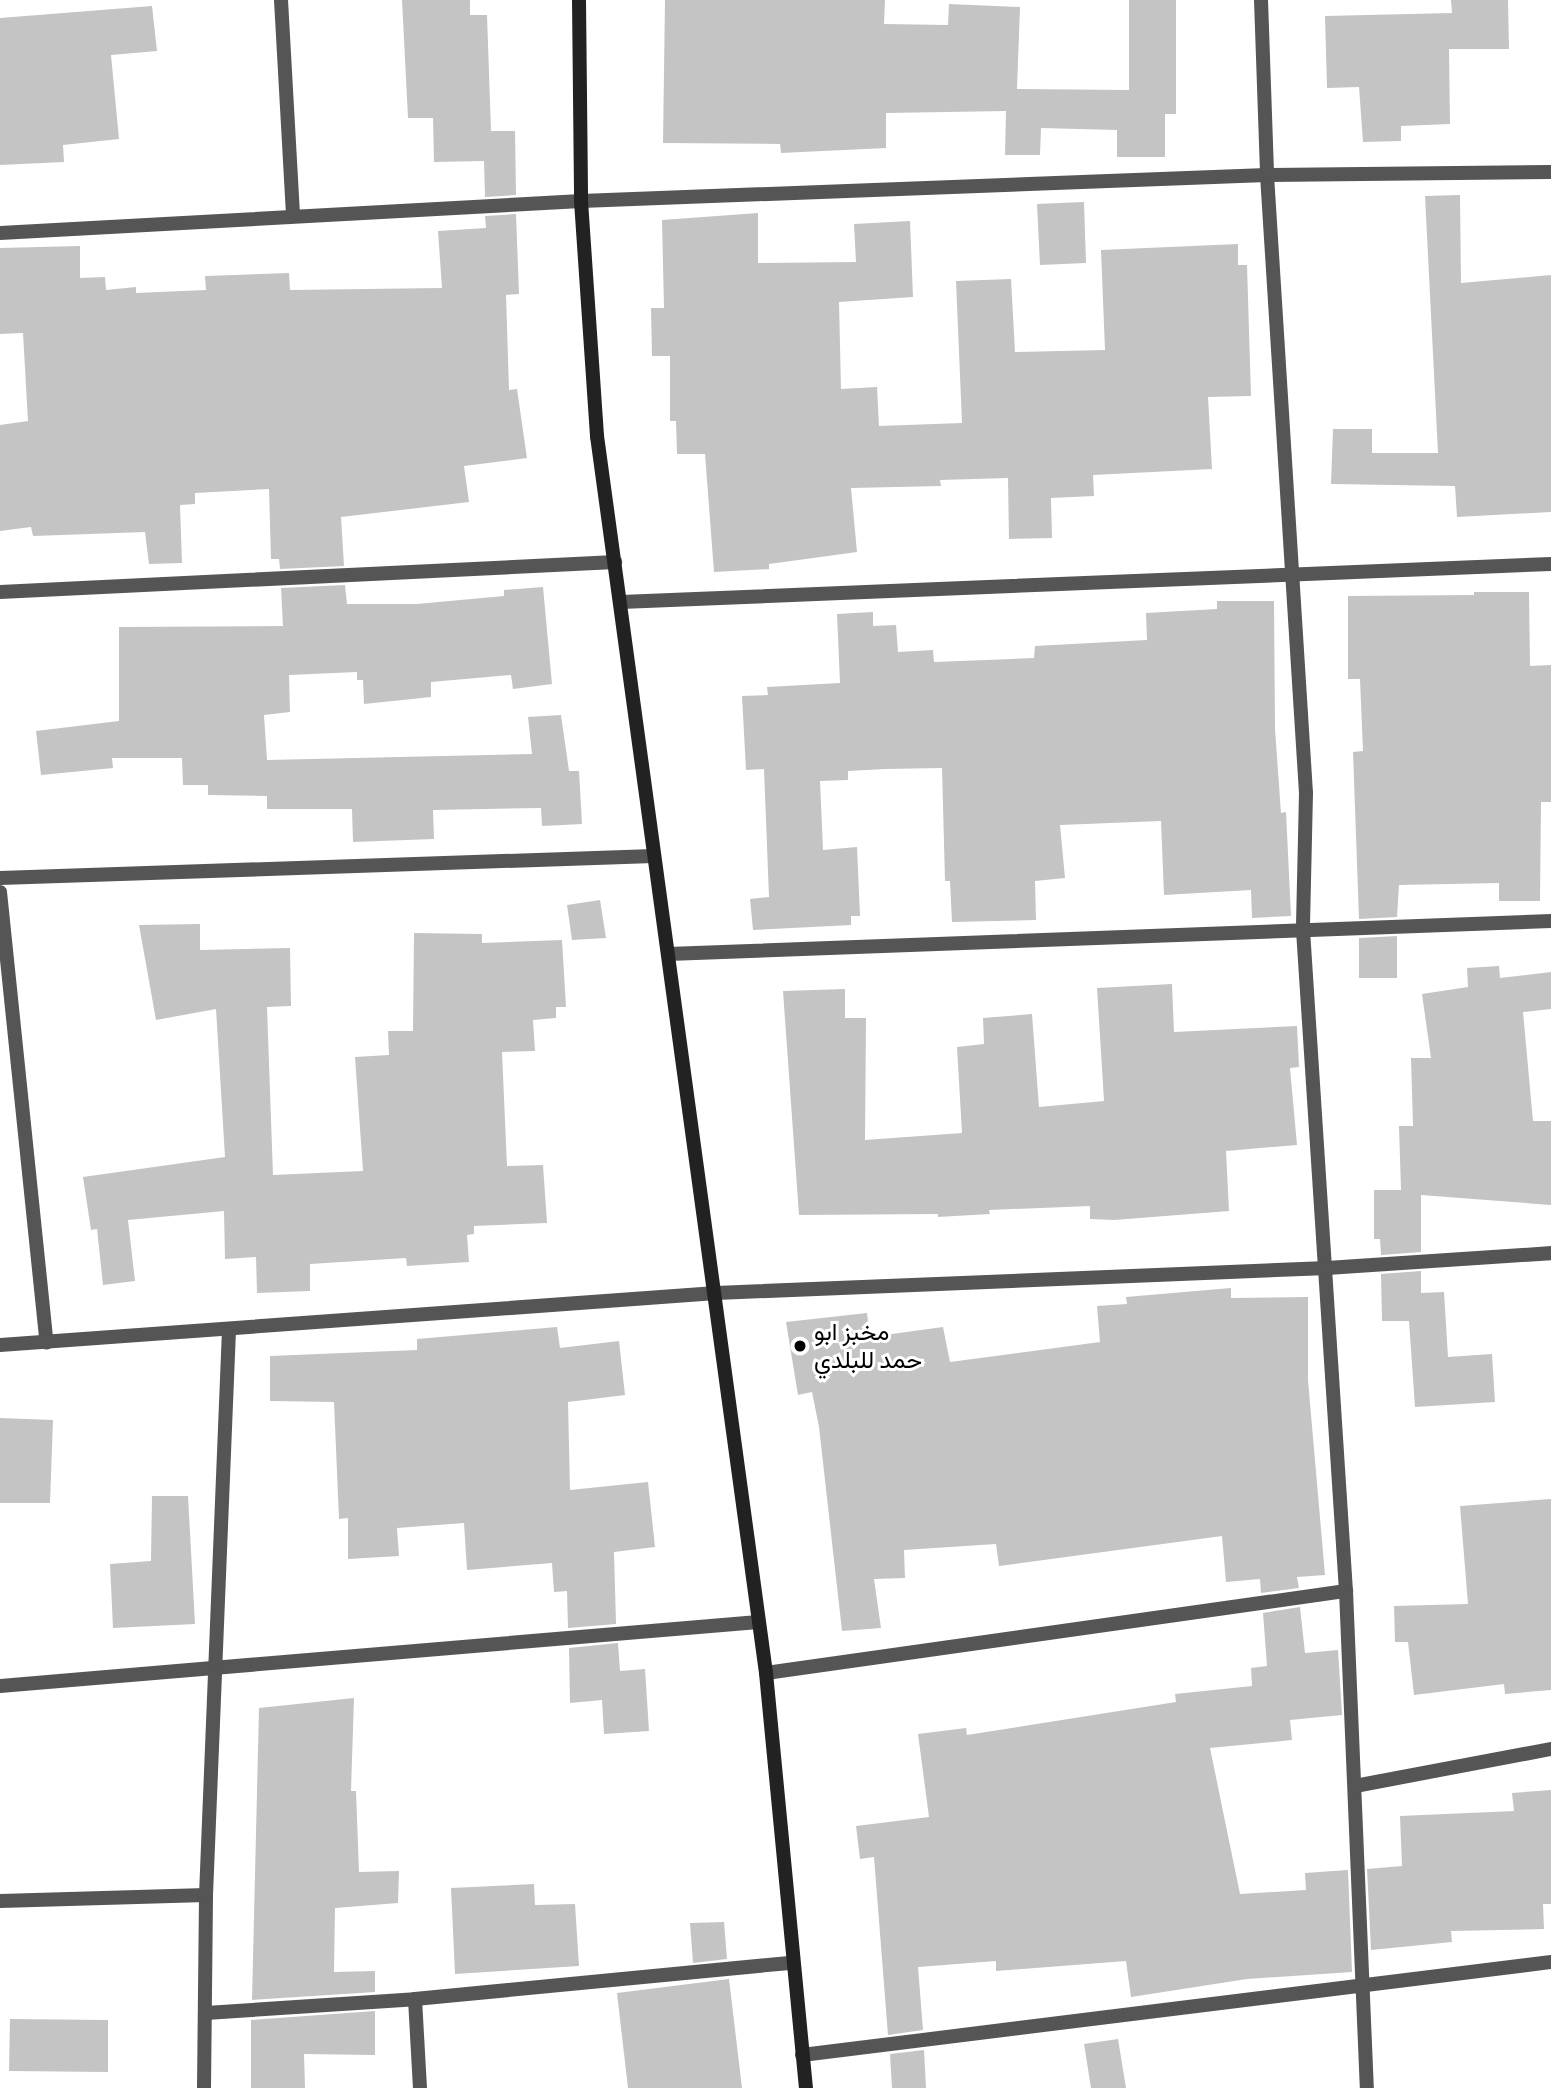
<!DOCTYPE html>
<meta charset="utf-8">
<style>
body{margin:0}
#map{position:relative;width:1551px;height:2088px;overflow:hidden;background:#fff;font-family:"Titillium Web",Vazirmatn,sans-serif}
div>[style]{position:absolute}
.building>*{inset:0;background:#c4c4c4}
.street>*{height:14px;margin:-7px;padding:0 7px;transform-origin:7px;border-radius:7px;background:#555}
.secondary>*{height:14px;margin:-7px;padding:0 7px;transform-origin:7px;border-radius:7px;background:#222}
.dots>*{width:19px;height:19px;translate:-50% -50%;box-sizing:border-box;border:4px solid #fff;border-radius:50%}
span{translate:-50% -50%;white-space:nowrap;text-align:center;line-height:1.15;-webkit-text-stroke:6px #fff;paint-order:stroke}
.poi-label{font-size:24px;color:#000}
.left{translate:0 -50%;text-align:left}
</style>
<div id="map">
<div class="building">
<i style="clip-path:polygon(402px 0,470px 0,470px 15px,487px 15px,491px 131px,515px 131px,516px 195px,485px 197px,484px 161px,434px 162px,433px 118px,408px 118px)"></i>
<i style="clip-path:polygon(665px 0,885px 0,884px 24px,948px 25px,949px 4px,1020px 7px,1017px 89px,1129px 90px,1129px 0,1176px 0,1176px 114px,1165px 114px,1165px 157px,1117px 157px,1117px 130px,1041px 128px,1040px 155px,1005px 155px,1006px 111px,886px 113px,886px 148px,781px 153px,780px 144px,663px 143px)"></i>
<i style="clip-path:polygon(1451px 0,1508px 0,1509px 49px,1449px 49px,1450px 124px,1401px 126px,1401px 141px,1363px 142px,1359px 87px,1327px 88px,1325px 16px,1452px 13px)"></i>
<i style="clip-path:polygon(152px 6px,157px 51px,111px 55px,119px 139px,63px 145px,64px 162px,0 165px,0 18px)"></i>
<i style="clip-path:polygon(1460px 195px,1461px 283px,1551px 275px,1551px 512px,1457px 517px,1455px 486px,1331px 484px,1333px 429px,1372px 429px,1372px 453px,1438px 453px,1425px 196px)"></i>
<i style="clip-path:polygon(1084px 202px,1086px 263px,1040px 265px,1037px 204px)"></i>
<i style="clip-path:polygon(758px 213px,758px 263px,856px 262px,854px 224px,910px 221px,913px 297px,839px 302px,841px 389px,877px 387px,879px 426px,962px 423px,956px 281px,1011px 279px,1015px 352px,1105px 350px,1101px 250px,1238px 244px,1238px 265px,1247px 265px,1251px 396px,1208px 397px,1212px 469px,1093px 475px,1094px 496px,1051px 498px,1052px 538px,1009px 539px,1008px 478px,940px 480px,941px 486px,851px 488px,857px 552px,769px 564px,769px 569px,714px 572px,705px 454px,677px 454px,676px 421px,670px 421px,670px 356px,652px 356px,651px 308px,664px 308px,662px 220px)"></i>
<i style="clip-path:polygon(516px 214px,519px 294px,506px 295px,509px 390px,517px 389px,527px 458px,464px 466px,469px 502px,341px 517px,344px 566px,280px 569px,279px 559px,271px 559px,269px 489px,195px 493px,195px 504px,180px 505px,182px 563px,149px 564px,145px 532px,33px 536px,31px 527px,0 531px,0 425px,28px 421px,23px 333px,0 334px,0 248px,80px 246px,80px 278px,105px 277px,106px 290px,136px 287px,136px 293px,206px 290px,205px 276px,289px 273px,290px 290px,442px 288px,438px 231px,486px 228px,485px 216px)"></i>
<i style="clip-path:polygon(345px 585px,347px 604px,417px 604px,504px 596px,504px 590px,543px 587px,552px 684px,513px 689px,511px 675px,431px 682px,431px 697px,364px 704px,363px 680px,357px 680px,357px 672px,289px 675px,290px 712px,264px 715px,267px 760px,532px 754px,528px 717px,561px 715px,569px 771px,579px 771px,582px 824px,542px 826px,541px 808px,433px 810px,434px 839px,353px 842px,352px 809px,267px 809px,267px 796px,208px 795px,208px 785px,183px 785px,182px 758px,112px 758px,113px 768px,41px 775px,36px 731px,119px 721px,119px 627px,283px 626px,281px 588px)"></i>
<i style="clip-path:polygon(1474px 592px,1529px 592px,1530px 666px,1551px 665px,1551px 802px,1541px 802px,1540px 901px,1499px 901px,1499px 883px,1399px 885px,1397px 917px,1359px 919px,1353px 752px,1363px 751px,1360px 679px,1348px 679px,1348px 596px,1474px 595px)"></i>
<i style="clip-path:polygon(1217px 601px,1274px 601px,1275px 729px,1281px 813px,1286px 812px,1291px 916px,1252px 918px,1251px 890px,1164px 895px,1161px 821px,1060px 825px,1065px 878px,1035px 881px,1036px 920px,952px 922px,950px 881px,945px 881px,942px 768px,885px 769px,848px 771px,848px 780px,820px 781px,823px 850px,857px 847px,860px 916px,851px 916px,851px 925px,753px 930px,750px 899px,769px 897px,764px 769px,746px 770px,742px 696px,768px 695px,767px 687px,840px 683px,837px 614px,873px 612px,873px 626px,896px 625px,898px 652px,933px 650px,934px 662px,1034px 658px,1035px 646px,1147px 640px,1146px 613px,1217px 609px)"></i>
<i style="clip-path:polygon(600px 900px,606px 938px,572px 940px,567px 905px)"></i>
<i style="clip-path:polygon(200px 924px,200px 950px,290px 948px,291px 1006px,267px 1007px,273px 1175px,363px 1171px,355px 1057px,389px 1055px,388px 1031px,413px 1031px,414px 933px,482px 934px,482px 943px,562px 940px,566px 1007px,556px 1007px,556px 1018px,533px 1020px,535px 1051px,502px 1052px,507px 1166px,543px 1165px,547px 1223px,474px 1226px,474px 1234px,467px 1235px,469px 1262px,407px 1266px,406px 1258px,310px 1264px,310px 1291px,257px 1293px,256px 1257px,225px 1259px,224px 1211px,128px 1220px,135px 1281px,103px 1285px,97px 1229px,91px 1230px,83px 1177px,225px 1157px,216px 1009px,156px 1020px,139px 925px)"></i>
<i style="clip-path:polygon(1397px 936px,1397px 978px,1359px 978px,1359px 938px)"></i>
<i style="clip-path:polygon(1499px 966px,1500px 978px,1551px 972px,1551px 1009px,1523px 1012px,1533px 1121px,1551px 1121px,1551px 1205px,1421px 1195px,1421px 1252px,1381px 1255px,1380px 1239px,1374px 1239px,1374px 1190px,1401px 1190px,1399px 1126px,1413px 1126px,1411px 1058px,1431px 1058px,1422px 994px,1468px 987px,1467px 968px)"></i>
<i style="clip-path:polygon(1172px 984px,1174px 1032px,1297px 1026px,1299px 1067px,1290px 1068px,1297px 1145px,1226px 1151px,1229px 1211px,1114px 1220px,1090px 1219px,1090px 1206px,989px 1210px,990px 1214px,938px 1217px,938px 1214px,799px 1215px,783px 991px,845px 989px,845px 1018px,866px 1018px,865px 1140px,962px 1133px,957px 1047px,984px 1044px,983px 1018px,1032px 1014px,1039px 1107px,1104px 1101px,1097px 988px)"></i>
<i style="clip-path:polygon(1421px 1271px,1421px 1293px,1444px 1292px,1448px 1357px,1492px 1354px,1495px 1402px,1415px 1407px,1409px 1321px,1382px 1321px,1381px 1274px)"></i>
<i style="clip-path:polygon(1231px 1288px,1231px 1298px,1308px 1297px,1308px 1380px,1325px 1575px,1297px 1577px,1299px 1588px,1261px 1593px,1260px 1579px,1226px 1582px,1222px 1536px,999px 1566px,996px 1544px,904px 1550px,905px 1578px,874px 1579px,881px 1628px,842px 1631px,819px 1427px,812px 1392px,798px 1395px,786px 1322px,867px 1313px,870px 1337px,943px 1327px,950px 1362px,1100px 1342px,1097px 1306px,1127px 1304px,1126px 1297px)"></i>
<i style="clip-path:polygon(557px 1327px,560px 1348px,619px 1341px,625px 1395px,568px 1402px,570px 1490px,648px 1482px,655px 1547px,614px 1552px,616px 1624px,568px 1628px,567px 1591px,554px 1592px,552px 1563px,467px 1570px,464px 1523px,397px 1528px,399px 1556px,348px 1559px,348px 1518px,339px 1519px,334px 1402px,270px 1401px,270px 1356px,417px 1350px,417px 1339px)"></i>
<i style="clip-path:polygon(0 1418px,53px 1420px,50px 1503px,0 1503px)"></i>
<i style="clip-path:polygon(152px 1496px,188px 1496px,195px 1624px,113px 1628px,110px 1564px,151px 1561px)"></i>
<i style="clip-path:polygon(1551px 1499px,1551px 1690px,1505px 1694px,1504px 1684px,1414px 1695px,1408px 1642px,1395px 1642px,1394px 1606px,1468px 1604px,1460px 1506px)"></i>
<i style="clip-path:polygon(1300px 1607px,1305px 1653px,1338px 1650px,1342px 1715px,1290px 1720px,1292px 1740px,1210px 1748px,1240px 1894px,1306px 1890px,1305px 1873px,1348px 1870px,1352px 1972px,1247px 1979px,1131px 1997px,1126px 1961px,996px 1971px,996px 1961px,918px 1967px,923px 2030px,888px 2035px,874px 1857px,860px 1859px,856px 1826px,929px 1817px,918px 1734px,966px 1728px,967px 1735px,1176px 1702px,1175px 1694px,1252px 1686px,1251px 1668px,1267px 1666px,1263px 1613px)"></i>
<i style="clip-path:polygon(618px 1643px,620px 1671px,645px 1669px,649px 1731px,604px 1734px,602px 1700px,570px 1703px,569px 1648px)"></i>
<i style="clip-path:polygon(354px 1698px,351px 1791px,356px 1791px,359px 1872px,399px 1871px,398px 1903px,335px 1908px,334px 1972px,375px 1971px,375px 1992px,252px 2000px,259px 1708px)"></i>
<i style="clip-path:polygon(1551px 1790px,1551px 1904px,1543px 1904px,1544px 1929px,1451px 1931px,1452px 1942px,1371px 1950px,1367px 1869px,1402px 1866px,1400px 1816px,1514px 1811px,1512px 1793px)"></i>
<i style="clip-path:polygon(534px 1884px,535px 1905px,575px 1904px,579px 1966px,455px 1974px,451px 1888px)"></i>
<i style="clip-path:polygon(724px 1922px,727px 1959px,693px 1963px,690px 1923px)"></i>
<i style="clip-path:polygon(729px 1979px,742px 2088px,628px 2088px,617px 1993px)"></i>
<i style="clip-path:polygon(375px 2011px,375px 2055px,304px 2054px,305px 2088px,251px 2088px,251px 2020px)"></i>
<i style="clip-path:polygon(10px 2019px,108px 2020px,108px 2072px,9px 2071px)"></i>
<i style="clip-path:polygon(1118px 2039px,1126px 2088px,1091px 2088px,1084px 2044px)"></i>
<i style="clip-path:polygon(924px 2050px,926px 2088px,892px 2088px,890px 2054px)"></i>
</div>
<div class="street">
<i style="left:281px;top:0;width:216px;rotate:86.8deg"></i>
<i style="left:1261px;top:0;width:175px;rotate:88deg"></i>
<i style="left:1267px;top:175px;width:619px;rotate:86.39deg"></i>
<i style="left:1306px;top:793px;width:137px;rotate:91.3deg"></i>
<i style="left:1303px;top:930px;width:662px;rotate:86.28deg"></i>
<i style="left:1346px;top:1591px;width:497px;rotate:87.6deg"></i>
<i style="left:0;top:233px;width:582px;rotate:-3.15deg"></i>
<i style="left:581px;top:201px;width:686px;rotate:-2.17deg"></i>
<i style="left:1267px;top:175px;width:284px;rotate:-0.6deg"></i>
<i style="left:0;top:592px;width:616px;rotate:-2.79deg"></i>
<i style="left:621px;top:602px;width:931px;rotate:-2.34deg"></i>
<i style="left:0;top:878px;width:654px;rotate:-1.93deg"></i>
<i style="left:0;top:892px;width:453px;rotate:84.1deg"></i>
<i style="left:668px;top:954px;width:884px;rotate:-2.14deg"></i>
<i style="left:0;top:1345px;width:718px;rotate:-4.15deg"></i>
<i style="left:716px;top:1293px;width:612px;rotate:-2.34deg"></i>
<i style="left:1327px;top:1268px;width:225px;rotate:-3.8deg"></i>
<i style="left:766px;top:1673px;width:586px;rotate:-8.05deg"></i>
<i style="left:0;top:1686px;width:761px;rotate:-4.83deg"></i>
<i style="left:1355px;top:1786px;width:199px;rotate:-10.7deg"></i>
<i style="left:0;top:1901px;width:206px;rotate:-1.7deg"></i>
<i style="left:415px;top:1999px;width:89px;rotate:86.8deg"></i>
<i style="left:206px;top:2013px;width:209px;rotate:-3.8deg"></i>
<i style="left:415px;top:1999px;width:379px;rotate:-5.5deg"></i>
<i style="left:802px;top:2055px;width:755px;rotate:-7.08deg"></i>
<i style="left:204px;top:2088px;width:193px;rotate:-89.4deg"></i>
<i style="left:206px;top:1895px;width:566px;rotate:-87.67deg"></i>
</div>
<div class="secondary">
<i style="left:579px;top:0;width:201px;rotate:89.4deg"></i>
<i style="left:581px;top:201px;width:236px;rotate:86.1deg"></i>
<i style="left:597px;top:436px;width:1248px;rotate:82.22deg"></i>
<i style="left:766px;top:1673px;width:417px;rotate:84.5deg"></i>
</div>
<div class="dots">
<i style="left:800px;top:1346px;background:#000"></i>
</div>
<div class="poi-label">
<span class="left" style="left:814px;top:1346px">مخبز ابو<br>حمد للبلدي</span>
</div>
</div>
